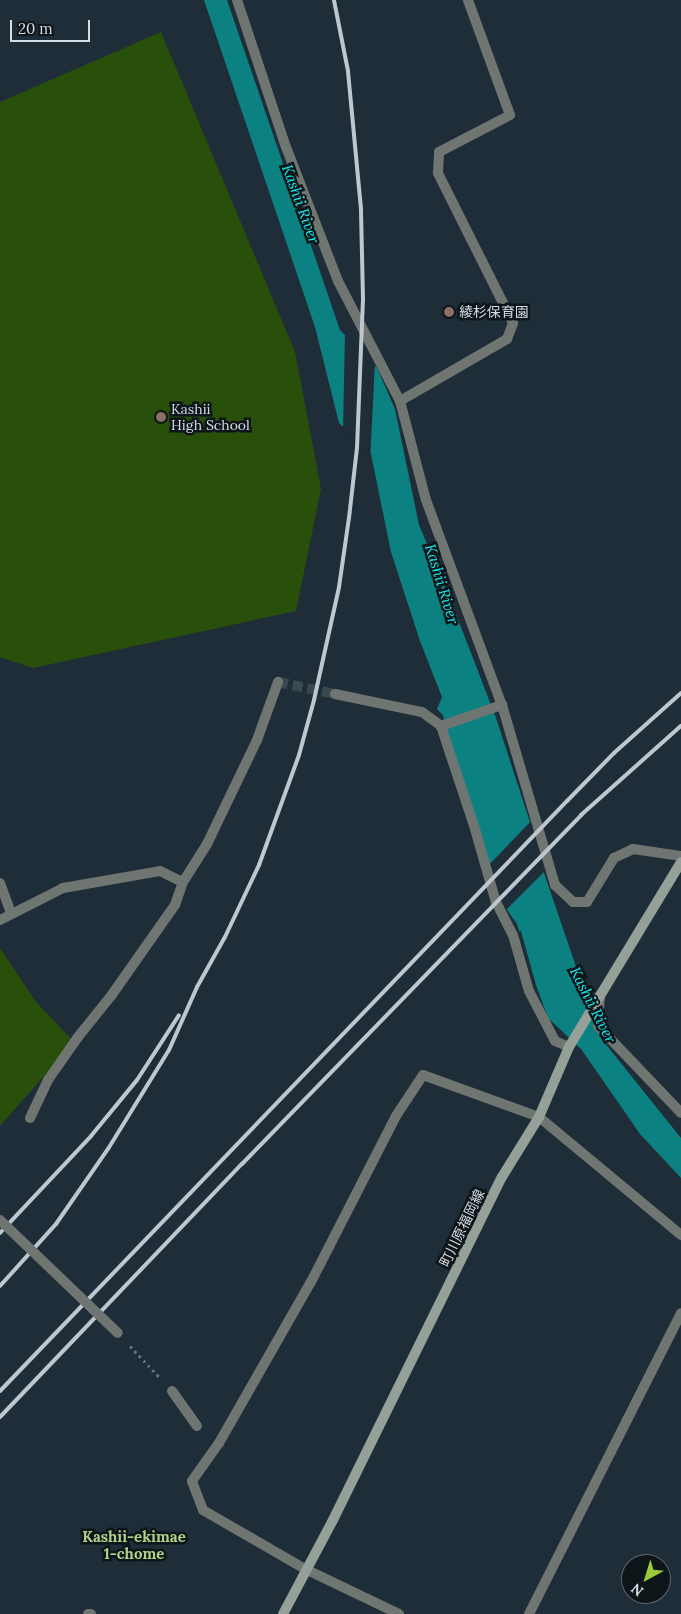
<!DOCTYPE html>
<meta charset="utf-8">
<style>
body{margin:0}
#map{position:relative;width:681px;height:1614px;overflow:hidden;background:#1f2d38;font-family:Lora,"Noto Sans JP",serif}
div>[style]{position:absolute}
.green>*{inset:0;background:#29500a}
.water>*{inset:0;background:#0c8182}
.pier>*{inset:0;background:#1f2d38}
.minor-tunnel>*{height:10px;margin-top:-5px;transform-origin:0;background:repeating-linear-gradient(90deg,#3a4852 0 10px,transparent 0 15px)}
.path>*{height:3px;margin-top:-1.5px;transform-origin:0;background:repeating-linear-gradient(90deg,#67737d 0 2.5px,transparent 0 6.5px)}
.service>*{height:10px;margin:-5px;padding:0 5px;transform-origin:5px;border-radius:5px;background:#6f7671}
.pedestrian>*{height:10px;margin:-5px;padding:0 5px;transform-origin:5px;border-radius:5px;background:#6f7671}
.minor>*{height:10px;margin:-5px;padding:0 5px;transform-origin:5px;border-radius:5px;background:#6f7671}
.tertiary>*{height:10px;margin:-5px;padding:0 5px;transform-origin:5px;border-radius:5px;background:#6f7671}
.secondary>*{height:10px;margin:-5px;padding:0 5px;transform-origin:5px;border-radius:5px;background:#95a198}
.rail>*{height:4px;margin:-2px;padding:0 2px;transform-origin:2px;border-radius:2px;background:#bec7cf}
.pedestrian-bridge>*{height:10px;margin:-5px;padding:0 5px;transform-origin:5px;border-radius:5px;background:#6f7671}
.dots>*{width:14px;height:14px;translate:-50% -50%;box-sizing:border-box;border:2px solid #0e1519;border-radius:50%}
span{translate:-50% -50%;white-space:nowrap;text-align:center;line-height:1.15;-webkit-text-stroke:5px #0e1519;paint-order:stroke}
.poi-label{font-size:14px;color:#d5dee5}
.left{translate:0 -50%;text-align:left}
.street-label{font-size:14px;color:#d5dee5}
.water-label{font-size:15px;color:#15eced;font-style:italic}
.neighbourhood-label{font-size:15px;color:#b2d089;font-weight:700}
.north{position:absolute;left:621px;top:1554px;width:50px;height:50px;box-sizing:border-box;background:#0e1519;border:1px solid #5e656b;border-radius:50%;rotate:219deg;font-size:14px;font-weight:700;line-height:20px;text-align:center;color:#d5dee5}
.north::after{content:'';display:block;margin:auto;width:18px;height:22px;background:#98cb37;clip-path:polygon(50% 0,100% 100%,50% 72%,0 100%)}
.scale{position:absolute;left:10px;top:20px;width:80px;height:22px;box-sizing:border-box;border:2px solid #d5dee5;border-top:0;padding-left:6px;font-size:15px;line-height:18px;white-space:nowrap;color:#d5dee5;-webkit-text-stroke:4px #0e1519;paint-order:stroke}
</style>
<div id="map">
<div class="green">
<i style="clip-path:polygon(161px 32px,295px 352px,321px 489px,296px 611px,33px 668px,0 657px,0 102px)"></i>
<i style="clip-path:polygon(0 948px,36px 1002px,74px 1042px,0 1126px)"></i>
</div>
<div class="water">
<i style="clip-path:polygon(204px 0,227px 0,340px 330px,377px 368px,395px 409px,419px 525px,449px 596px,496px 718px,530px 822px,544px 873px,600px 1037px,681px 1138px,681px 1178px,640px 1134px,581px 1049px,548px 1018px,536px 985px,521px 931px,519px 931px,517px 924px,496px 894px,489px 873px,483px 839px,446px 731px,443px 715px,437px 709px,442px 697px,420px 641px,391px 552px,371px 454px,339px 423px,315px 327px)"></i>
</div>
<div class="pier">
<i style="clip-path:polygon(345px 332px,375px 362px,370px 463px,368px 455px,343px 431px)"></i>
<i style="clip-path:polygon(532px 820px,546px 870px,505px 911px,486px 868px)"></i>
</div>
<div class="minor-tunnel">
<i style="left:278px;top:682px;width:58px;rotate:11.9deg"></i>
</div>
<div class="path">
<i style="left:130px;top:1346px;width:44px;rotate:46.8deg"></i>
</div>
<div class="service">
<i style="left:172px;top:1391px;width:43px;rotate:54.5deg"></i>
</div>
<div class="pedestrian">
<i style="left:441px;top:726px;width:65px;rotate:-19deg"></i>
</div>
<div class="minor">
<i style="left:237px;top:0;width:155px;rotate:71.6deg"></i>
<i style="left:286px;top:147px;width:144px;rotate:68.8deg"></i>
<i style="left:338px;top:281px;width:135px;rotate:62.7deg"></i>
<i style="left:400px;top:401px;width:102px;rotate:75.3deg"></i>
<i style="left:426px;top:500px;width:219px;rotate:69.7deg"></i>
<i style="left:502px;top:705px;width:188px;rotate:73.6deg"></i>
<i style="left:555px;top:885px;width:25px;rotate:43deg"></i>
<i style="left:573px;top:902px;width:14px"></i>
<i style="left:587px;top:902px;width:52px;rotate:-58.5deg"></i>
<i style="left:614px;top:858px;width:21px;rotate:-25deg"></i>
<i style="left:633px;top:849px;width:49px;rotate:8.3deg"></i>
<i style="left:400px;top:401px;width:124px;rotate:-30.1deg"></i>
<i style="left:507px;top:339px;width:17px;rotate:-69deg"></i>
<i style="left:513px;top:323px;width:168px;rotate:-116.6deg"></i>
<i style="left:438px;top:173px;width:21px;rotate:-87deg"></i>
<i style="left:439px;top:152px;width:80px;rotate:-27.5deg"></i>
<i style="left:510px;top:115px;width:122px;rotate:-110.1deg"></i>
<i style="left:335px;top:694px;width:89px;rotate:11.7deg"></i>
<i style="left:422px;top:712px;width:24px;rotate:36deg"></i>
<i style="left:441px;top:726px;width:108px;rotate:71.7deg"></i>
<i style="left:475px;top:829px;width:76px;rotate:74deg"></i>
<i style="left:496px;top:902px;width:37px;rotate:63deg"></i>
<i style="left:513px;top:935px;width:58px;rotate:74.1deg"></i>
<i style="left:529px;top:991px;width:56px;rotate:62.5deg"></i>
<i style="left:555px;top:1041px;width:15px;rotate:23deg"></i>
<i style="left:0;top:883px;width:32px;rotate:70deg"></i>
<i style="left:0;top:920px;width:71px;rotate:-26.9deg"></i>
<i style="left:63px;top:888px;width:98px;rotate:-9.9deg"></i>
<i style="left:160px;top:871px;width:25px;rotate:26deg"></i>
<i style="left:183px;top:882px;width:45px;rotate:-57.7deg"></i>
<i style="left:207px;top:844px;width:115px;rotate:-64.3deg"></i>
<i style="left:257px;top:740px;width:62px;rotate:-70.1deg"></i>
<i style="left:600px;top:995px;width:31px;rotate:94deg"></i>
<i style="left:598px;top:1026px;width:120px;rotate:46.3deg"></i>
<i style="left:30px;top:1118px;width:42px;rotate:-64.7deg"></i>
<i style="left:48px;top:1080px;width:52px;rotate:-55.1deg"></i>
<i style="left:78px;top:1037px;width:53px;rotate:-51.2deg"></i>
<i style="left:111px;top:996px;width:111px;rotate:-54.9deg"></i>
<i style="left:175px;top:905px;width:24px;rotate:-71deg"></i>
<i style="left:88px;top:1614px;width:3px"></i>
<i style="left:399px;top:1614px;width:104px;rotate:-154.4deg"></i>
<i style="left:305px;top:1569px;width:118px;rotate:-150deg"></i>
<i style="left:203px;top:1510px;width:31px;rotate:-111deg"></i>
<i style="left:192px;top:1481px;width:47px;rotate:-54.6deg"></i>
<i style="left:219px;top:1443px;width:185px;rotate:-60.3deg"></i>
<i style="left:311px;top:1282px;width:186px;rotate:-62.9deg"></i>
<i style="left:396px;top:1116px;width:49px;rotate:-56.6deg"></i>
<i style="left:423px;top:1075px;width:123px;rotate:19.9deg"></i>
<i style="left:529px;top:1614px;width:337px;rotate:-63.2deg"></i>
</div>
<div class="tertiary">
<i style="left:539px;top:1117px;width:185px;rotate:39.7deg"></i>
</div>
<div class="secondary">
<i style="left:283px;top:1614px;width:106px;rotate:-62deg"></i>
<i style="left:333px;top:1520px;width:382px;rotate:-63.8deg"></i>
<i style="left:502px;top:1177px;width:70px;rotate:-58.3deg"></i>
<i style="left:539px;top:1117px;width:76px;rotate:-66.8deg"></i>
<i style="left:569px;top:1047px;width:216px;rotate:-58.8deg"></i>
</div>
<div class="rail">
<i style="left:0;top:1233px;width:133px;rotate:-46.8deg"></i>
<i style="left:91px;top:1136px;width:72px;rotate:-50.6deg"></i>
<i style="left:137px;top:1080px;width:77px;rotate:-57.1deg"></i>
<i style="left:0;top:1286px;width:84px;rotate:-47.9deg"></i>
<i style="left:56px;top:1224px;width:91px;rotate:-55.3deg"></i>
<i style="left:108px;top:1149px;width:116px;rotate:-58.4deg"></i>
<i style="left:169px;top:1050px;width:69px;rotate:-66deg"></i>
<i style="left:197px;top:987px;width:57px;rotate:-60.8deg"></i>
<i style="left:225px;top:937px;width:80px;rotate:-64.7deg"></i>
<i style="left:259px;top:865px;width:117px;rotate:-70deg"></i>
<i style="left:299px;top:755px;width:57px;rotate:-74.7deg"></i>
<i style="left:314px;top:700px;width:116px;rotate:-77.5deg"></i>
<i style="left:339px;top:587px;width:70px;rotate:-81.8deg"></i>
<i style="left:349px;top:518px;width:70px;rotate:-83.5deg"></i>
<i style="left:357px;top:448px;width:149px;rotate:-87.7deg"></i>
<i style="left:363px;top:299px;width:90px;rotate:-91.3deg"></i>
<i style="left:361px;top:209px;width:139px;rotate:-95.4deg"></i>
<i style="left:348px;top:71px;width:72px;rotate:-101.2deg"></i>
<i style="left:0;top:1391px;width:818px;rotate:-46.14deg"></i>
<i style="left:567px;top:801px;width:67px;rotate:-45.6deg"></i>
<i style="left:614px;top:753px;width:90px;rotate:-41.8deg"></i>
<i style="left:0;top:1417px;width:350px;rotate:-46.3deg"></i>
<i style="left:242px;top:1164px;width:487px;rotate:-45.8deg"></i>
<i style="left:581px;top:815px;width:134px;rotate:-41.7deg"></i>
</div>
<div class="pedestrian-bridge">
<i style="left:0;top:1220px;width:163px;rotate:43.8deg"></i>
</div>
<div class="dots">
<i style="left:449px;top:312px;background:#8d6e63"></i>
<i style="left:161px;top:417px;background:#8d6e63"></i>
</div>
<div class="poi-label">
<span class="left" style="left:459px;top:312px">綾杉保育園</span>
<span class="left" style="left:171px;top:417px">Kashii<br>High School</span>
</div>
<div class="street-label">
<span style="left:462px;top:1228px;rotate:-64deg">町川原福岡線</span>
</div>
<div class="water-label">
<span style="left:301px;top:204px;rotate:70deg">Kashii River</span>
<span style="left:442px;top:584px;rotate:73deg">Kashii River</span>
<span style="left:593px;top:1005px;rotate:63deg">Kashii River</span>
</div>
<div class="neighbourhood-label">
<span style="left:134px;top:1545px">Kashii-ekimae<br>1-chome</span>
</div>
<div class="north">N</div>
<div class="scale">20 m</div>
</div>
